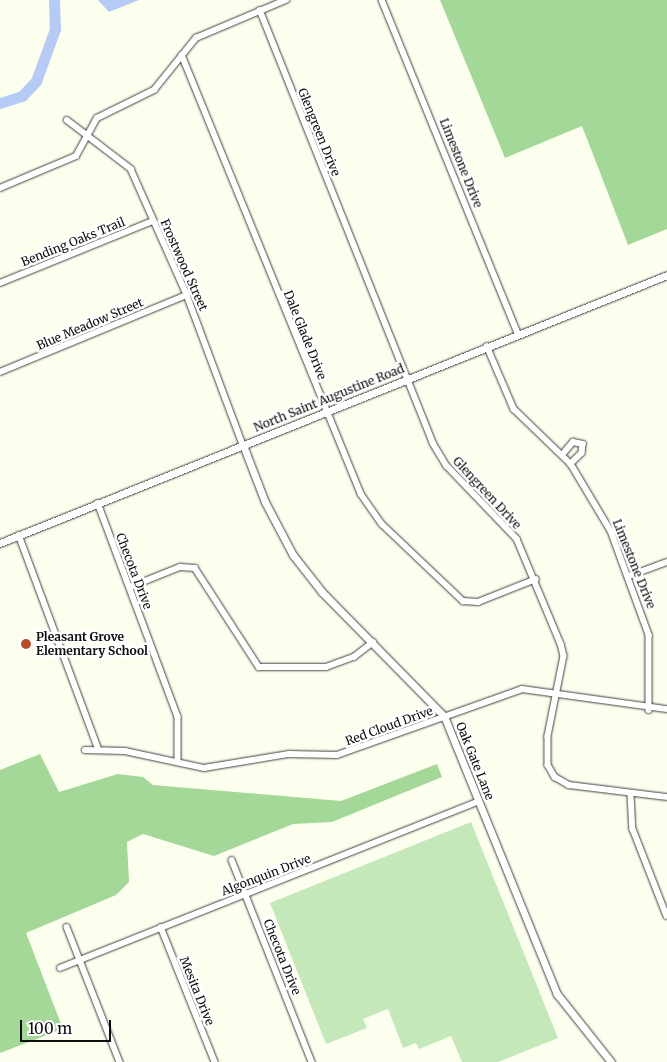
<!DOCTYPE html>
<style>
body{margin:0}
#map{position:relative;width:667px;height:1062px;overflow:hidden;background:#fdffee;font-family:Merriweather,serif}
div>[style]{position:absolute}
.green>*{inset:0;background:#c4e8b9}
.forest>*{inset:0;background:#a3d899}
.water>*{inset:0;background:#b5caf4}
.river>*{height:11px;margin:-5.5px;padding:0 5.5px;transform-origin:5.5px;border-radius:5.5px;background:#b5caf4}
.roads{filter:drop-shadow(0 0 1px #404040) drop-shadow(0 0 1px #404040)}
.minor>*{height:5.5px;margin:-2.75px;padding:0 2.75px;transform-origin:2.75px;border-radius:2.75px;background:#fff}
.tertiary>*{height:7px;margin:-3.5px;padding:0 3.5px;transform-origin:3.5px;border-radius:3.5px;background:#fff}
.dots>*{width:14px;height:14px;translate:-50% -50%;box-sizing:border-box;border:2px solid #fff;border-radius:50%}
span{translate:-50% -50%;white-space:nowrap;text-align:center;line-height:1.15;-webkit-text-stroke:5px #fff;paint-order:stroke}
.street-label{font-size:12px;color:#0d0d0d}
.poi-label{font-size:12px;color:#0d0d0d;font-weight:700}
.left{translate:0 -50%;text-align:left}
.scale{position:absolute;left:20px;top:1020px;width:91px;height:22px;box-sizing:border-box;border:2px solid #0d0d0d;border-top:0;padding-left:6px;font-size:15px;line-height:18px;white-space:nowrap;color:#0d0d0d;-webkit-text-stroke:4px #fff;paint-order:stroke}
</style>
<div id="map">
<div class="green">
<i style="clip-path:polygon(471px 822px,558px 1038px,498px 1062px,462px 1062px,451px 1036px,419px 1049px,416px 1043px,403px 1048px,388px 1009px,363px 1019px,367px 1028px,326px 1044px,270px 903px)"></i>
</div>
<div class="forest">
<i style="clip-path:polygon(440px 0,667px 0,667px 229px,628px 245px,582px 126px,505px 158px)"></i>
<i style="clip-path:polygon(40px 754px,59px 792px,118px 774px,143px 777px,153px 785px,341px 801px,437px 764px,442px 777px,332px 822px,293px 824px,214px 856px,143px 834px,127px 842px,129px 882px,116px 895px,26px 933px,63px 1029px,0 1053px,0 770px)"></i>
</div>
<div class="water">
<i style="clip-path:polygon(98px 0,139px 0,109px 12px)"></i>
</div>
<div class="river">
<i style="left:0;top:103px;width:23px;rotate:-18deg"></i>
<i style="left:22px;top:96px;width:21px;rotate:-47deg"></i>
<i style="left:36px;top:81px;width:55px;rotate:-69.9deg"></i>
<i style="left:55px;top:29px;width:29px;rotate:-92deg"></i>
</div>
<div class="roads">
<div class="minor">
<i style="left:382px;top:0;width:361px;rotate:67.8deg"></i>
<i style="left:260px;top:10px;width:466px;rotate:68.2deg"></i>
<i style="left:433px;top:443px;width:27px;rotate:59deg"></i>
<i style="left:447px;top:466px;width:101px;rotate:46.2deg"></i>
<i style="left:517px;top:539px;width:114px;rotate:67.3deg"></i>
<i style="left:561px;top:644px;width:12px;rotate:76deg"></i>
<i style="left:564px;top:656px;width:82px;rotate:101.3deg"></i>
<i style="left:548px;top:736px;width:29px;rotate:90deg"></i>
<i style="left:548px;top:765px;width:14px;rotate:60deg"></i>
<i style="left:555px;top:777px;width:16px;rotate:30deg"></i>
<i style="left:569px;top:785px;width:99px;rotate:7deg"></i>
<i style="left:182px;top:55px;width:474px;rotate:67.8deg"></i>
<i style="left:361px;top:494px;width:37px;rotate:55deg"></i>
<i style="left:382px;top:524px;width:112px;rotate:43.5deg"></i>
<i style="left:463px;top:601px;width:15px;rotate:4deg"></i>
<i style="left:478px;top:602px;width:62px;rotate:-21.6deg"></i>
<i style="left:67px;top:120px;width:81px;rotate:37.4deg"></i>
<i style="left:131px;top:169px;width:138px;rotate:66deg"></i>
<i style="left:187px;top:295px;width:160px;rotate:69.5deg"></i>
<i style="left:0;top:188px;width:82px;rotate:-22.8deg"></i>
<i style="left:76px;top:156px;width:43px;rotate:-61.1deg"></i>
<i style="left:97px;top:118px;width:64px;rotate:-26.2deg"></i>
<i style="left:154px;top:90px;width:67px;rotate:-51.1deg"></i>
<i style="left:196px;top:38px;width:98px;rotate:-22.9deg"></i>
<i style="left:0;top:283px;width:165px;rotate:-22.1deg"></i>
<i style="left:487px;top:346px;width:69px;rotate:66.8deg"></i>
<i style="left:514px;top:409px;width:79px;rotate:44deg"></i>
<i style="left:571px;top:464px;width:78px;rotate:59.2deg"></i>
<i style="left:611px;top:531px;width:111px;rotate:69.9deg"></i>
<i style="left:649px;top:635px;width:75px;rotate:90deg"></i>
<i style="left:0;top:372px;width:202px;rotate:-22.4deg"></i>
<i style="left:562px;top:455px;width:17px;rotate:-50deg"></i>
<i style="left:573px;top:442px;width:10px;rotate:11deg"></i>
<i style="left:583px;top:444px;width:9px;rotate:96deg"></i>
<i style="left:582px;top:453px;width:16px;rotate:135deg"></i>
<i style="left:98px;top:503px;width:228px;rotate:69.5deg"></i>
<i style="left:178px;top:717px;width:44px;rotate:90deg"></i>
<i style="left:19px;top:535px;width:229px;rotate:69.6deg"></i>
<i style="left:629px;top:576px;width:40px;rotate:-20.2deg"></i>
<i style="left:130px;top:587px;width:54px;rotate:-21.8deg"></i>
<i style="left:180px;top:567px;width:15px;rotate:4deg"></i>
<i style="left:195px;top:568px;width:118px;rotate:57.1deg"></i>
<i style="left:259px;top:667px;width:67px"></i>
<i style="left:326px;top:667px;width:30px;rotate:-20deg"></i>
<i style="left:354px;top:657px;width:24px;rotate:-38deg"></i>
<i style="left:85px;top:750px;width:40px;rotate:1.4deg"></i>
<i style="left:125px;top:751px;width:81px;rotate:12.1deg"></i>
<i style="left:204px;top:768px;width:86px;rotate:-9.4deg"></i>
<i style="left:289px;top:754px;width:48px;rotate:1.2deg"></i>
<i style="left:337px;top:755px;width:196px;rotate:-19.6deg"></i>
<i style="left:522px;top:689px;width:146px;rotate:7.9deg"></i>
<i style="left:631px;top:795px;width:34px;rotate:87deg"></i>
<i style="left:633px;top:829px;width:93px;rotate:68.7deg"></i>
<i style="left:232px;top:860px;width:217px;rotate:68.4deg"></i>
<i style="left:67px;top:927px;width:145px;rotate:68.6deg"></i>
<i style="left:161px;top:927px;width:145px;rotate:68.2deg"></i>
<i style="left:60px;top:968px;width:451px;rotate:-21.7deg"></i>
</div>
<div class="tertiary">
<i style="left:243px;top:445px;width:61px;rotate:68.9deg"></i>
<i style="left:265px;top:502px;width:60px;rotate:62.2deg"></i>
<i style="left:293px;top:555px;width:47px;rotate:51.9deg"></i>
<i style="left:322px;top:592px;width:174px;rotate:45.5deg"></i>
<i style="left:444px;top:716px;width:300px;rotate:67.9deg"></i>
<i style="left:557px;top:994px;width:87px;rotate:51.5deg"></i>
<i style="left:0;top:543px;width:719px;rotate:-21.89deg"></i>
</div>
</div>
<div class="dots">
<i style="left:26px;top:644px;background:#ba4b29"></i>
</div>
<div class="street-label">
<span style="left:319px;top:132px;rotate:68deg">Glengreen Drive</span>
<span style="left:461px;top:163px;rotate:68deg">Limestone Drive</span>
<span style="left:73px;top:242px;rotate:-22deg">Bending Oaks Trail</span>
<span style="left:184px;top:265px;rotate:66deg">Frostwood Street</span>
<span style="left:90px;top:324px;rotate:-23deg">Blue Meadow Street</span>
<span style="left:305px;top:335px;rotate:68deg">Dale Glade Drive</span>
<span style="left:329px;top:398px;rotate:-22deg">North Saint Augustine Road</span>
<span style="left:487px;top:493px;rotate:47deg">Glengreen Drive</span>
<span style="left:634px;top:564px;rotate:68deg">Limestone Drive</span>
<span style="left:134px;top:571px;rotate:69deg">Checota Drive</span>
<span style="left:389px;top:726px;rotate:-20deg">Red Cloud Drive</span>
<span style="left:475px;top:761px;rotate:68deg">Oak Gate Lane</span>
<span style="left:266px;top:875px;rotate:-21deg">Algonquin Drive</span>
<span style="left:282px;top:957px;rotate:68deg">Checota Drive</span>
<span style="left:197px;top:991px;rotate:68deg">Mesita Drive</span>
</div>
<div class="poi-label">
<span class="left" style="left:36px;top:644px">Pleasant Grove<br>Elementary School</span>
</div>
<div class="scale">100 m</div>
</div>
